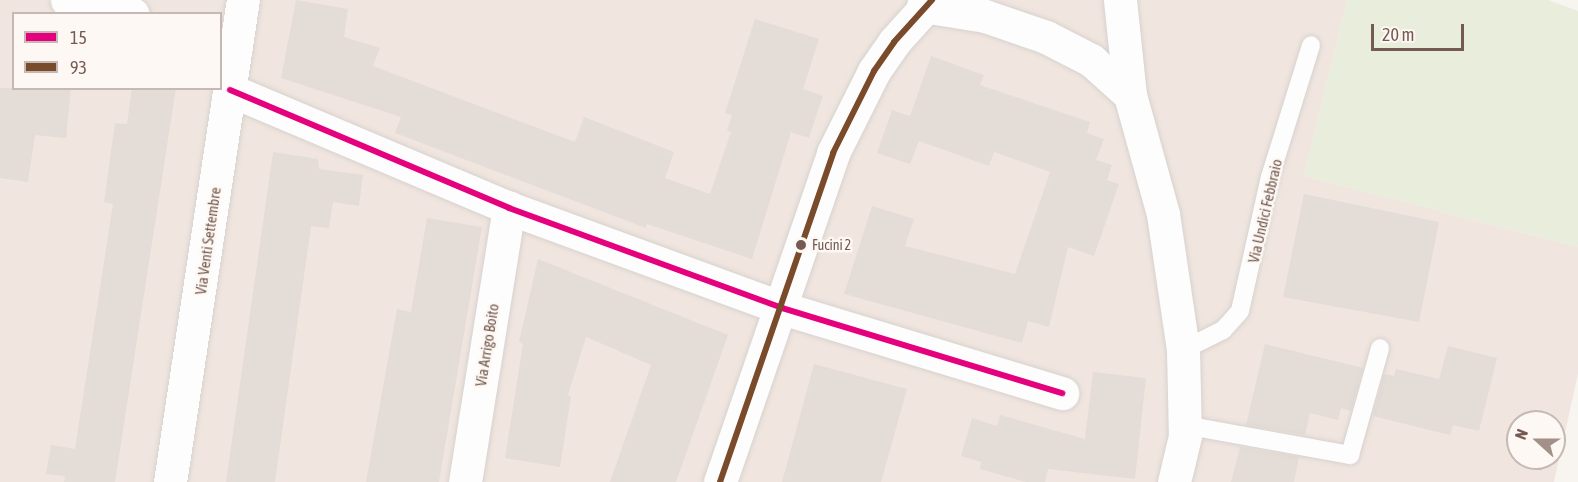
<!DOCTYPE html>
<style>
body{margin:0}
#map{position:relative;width:1578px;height:482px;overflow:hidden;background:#f8f4f0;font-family:"Asap Condensed",sans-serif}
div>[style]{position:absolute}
.residential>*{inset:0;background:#f0e6df}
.green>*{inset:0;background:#e8eddc}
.building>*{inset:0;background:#e4dcd7}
.roads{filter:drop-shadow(0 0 2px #d7d1ce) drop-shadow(0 0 2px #d7d1ce)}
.lane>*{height:18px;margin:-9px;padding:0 9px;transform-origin:9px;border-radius:9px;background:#fefdfd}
.street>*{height:33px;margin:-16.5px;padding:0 16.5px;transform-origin:16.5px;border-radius:16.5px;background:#fefdfd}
.secondary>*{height:33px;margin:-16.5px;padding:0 16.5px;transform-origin:16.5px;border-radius:16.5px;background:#fefdfd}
.bus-1>*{height:6px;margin:-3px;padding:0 3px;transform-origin:3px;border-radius:3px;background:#e5007d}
.bus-2>*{height:6px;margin:-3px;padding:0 3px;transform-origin:3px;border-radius:3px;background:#7a4b2a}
.dots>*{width:16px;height:16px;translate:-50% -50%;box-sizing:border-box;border:3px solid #fdf8f3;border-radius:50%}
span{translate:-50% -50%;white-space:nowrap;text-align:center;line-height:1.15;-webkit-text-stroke:5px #fdf8f3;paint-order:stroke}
.bus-label{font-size:14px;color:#745a52}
.left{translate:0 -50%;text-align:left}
.street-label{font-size:15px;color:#745a52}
.legend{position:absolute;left:12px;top:12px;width:210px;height:78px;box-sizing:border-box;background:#fdf8f3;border:2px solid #c6b9b3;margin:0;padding:8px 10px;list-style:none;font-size:18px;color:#745a52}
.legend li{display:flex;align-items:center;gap:12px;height:30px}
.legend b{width:30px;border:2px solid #c6b9b3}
.north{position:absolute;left:1506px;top:410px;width:60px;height:60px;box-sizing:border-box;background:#fdf8f3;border:2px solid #c6b9b3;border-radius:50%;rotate:291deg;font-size:16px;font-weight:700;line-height:24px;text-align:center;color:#745a52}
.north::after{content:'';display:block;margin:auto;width:21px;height:27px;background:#a29089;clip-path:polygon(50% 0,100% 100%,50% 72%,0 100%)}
.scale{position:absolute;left:1371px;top:24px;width:93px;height:27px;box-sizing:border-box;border:3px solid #745a52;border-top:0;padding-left:8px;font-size:18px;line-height:21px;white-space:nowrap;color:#745a52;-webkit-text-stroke:4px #fdf8f3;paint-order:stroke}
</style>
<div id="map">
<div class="residential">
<i style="clip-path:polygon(evenodd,0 0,1347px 0,1304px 176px,1578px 247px,1578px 374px,1554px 482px,0 482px,0 0,14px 14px,220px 14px,220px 88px,14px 88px,14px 14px,0 0,1518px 422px,1554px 422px,1554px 458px,1518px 458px,1518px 422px)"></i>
</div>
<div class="green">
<i style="clip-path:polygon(1347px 0,1548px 0,1578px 11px,1578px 247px,1304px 176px)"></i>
</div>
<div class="building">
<i style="clip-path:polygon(296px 0,348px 9px,344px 37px,380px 48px,373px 66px,575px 142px,584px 117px,674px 152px,665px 178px,710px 194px,731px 132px,727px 131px,732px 115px,725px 113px,755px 19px,819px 39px,803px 89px,823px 96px,809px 138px,791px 132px,752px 259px,647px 224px,646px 228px,395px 133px,401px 117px,281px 78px)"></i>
<i style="clip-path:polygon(931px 56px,984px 75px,980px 85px,1090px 122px,1087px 133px,1104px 139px,1096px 160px,1112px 165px,1107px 180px,1119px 184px,1094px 256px,1068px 247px,1049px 327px,1028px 321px,1022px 343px,844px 294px,872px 206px,914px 219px,905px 246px,1015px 274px,1050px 172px,994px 152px,989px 166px,919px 141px,910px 164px,877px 153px,892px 110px,910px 116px)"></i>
<i style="clip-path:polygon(0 88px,71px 88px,66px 138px,35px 135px,28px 182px,0 178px)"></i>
<i style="clip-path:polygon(132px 88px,176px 88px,115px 482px,64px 482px,65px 476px,46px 474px,51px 445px,75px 449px,113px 204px,104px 202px,115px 123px,127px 124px)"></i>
<i style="clip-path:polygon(273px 152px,318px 159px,319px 169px,363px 175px,359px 206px,333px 202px,329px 228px,311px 226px,275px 482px,226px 482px)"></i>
<i style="clip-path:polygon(1304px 194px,1439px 222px,1419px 322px,1283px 297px)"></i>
<i style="clip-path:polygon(427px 218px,482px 227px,439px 482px,366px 482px,397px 309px,411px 312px)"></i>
<i style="clip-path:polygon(538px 259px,728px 335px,676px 482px,610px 482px,651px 365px,586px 337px,568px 395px,571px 396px,560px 467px,505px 458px,523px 344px,519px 342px)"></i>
<i style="clip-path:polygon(1265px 344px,1363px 368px,1351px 411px,1341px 408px,1338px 420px,1310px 413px,1305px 435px,1246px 425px)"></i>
<i style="clip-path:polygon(1448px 346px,1497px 358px,1479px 431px,1453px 425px,1450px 435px,1373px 416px,1384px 374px,1394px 376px,1396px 369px,1439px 379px)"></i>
<i style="clip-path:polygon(814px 364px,907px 389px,881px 482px,782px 482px)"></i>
<i style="clip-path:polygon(1093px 372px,1146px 378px,1135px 479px,1048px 469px,1045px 482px,1026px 482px,980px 469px,981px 462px,961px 456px,972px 418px,997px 426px,1000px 415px,1085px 439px)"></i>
<i style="clip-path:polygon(1240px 447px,1299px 457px,1294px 482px,1231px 482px)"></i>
</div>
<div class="roads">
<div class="lane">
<i style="left:1183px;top:350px;width:45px;rotate:-26.6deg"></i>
<i style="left:1223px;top:330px;width:25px;rotate:-48deg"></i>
<i style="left:1240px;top:311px;width:137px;rotate:-77.4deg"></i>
<i style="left:1270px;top:177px;width:138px;rotate:-72.7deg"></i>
<i style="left:1184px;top:425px;width:169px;rotate:10.2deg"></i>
<i style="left:1350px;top:455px;width:111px;rotate:-74.3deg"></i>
</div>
<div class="street">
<i style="left:67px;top:0;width:67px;rotate:12deg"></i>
<i style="left:230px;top:90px;width:303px;rotate:22.9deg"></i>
<i style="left:509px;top:208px;width:291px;rotate:20.1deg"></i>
<i style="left:782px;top:308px;width:293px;rotate:16.9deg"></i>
<i style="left:170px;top:482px;width:487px;rotate:-81.4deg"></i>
<i style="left:465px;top:482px;width:278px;rotate:-80.9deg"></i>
</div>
<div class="secondary">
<i style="left:1120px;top:0;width:96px;rotate:84deg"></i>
<i style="left:1130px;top:95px;width:123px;rotate:74.5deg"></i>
<i style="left:1163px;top:214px;width:137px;rotate:81.6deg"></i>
<i style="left:1183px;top:350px;width:86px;rotate:88.7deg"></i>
<i style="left:1185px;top:436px;width:47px;rotate:103.4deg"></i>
<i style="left:923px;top:6px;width:63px;rotate:9.2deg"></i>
<i style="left:985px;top:16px;width:65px;rotate:19deg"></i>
<i style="left:1046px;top:37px;width:51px;rotate:27.1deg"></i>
<i style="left:1091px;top:60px;width:52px;rotate:41.9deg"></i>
<i style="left:720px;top:482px;width:348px;rotate:-71deg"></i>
<i style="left:833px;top:153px;width:92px;rotate:-63.4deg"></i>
<i style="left:874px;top:71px;width:35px;rotate:-55deg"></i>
<i style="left:894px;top:42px;width:57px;rotate:-47.9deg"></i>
</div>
</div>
<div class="bus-1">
<i style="left:230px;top:90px;width:303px;rotate:22.9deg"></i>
<i style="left:509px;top:208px;width:291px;rotate:20.1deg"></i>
<i style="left:782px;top:308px;width:293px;rotate:16.9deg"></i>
</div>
<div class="bus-2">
<i style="left:720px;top:482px;width:348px;rotate:-71deg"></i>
<i style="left:833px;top:153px;width:92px;rotate:-63.4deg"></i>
<i style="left:874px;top:71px;width:35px;rotate:-55deg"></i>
<i style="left:894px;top:42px;width:57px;rotate:-47.9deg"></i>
</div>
<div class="dots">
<i style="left:801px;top:245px;background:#745a52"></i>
</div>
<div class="bus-label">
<span class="left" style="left:812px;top:245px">Fucini 2</span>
</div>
<div class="street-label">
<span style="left:1265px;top:211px;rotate:-77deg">Via Undici Febbraio</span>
<span style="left:208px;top:241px;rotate:-82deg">Via Venti Settembre</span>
<span style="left:487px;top:345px;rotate:-81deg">Via Arrigo Boito</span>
</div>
<ul class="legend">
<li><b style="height:8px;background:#e5007d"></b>15</li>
<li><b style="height:8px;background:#7a4b2a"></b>93</li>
</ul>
<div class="north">N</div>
<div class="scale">20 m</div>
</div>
